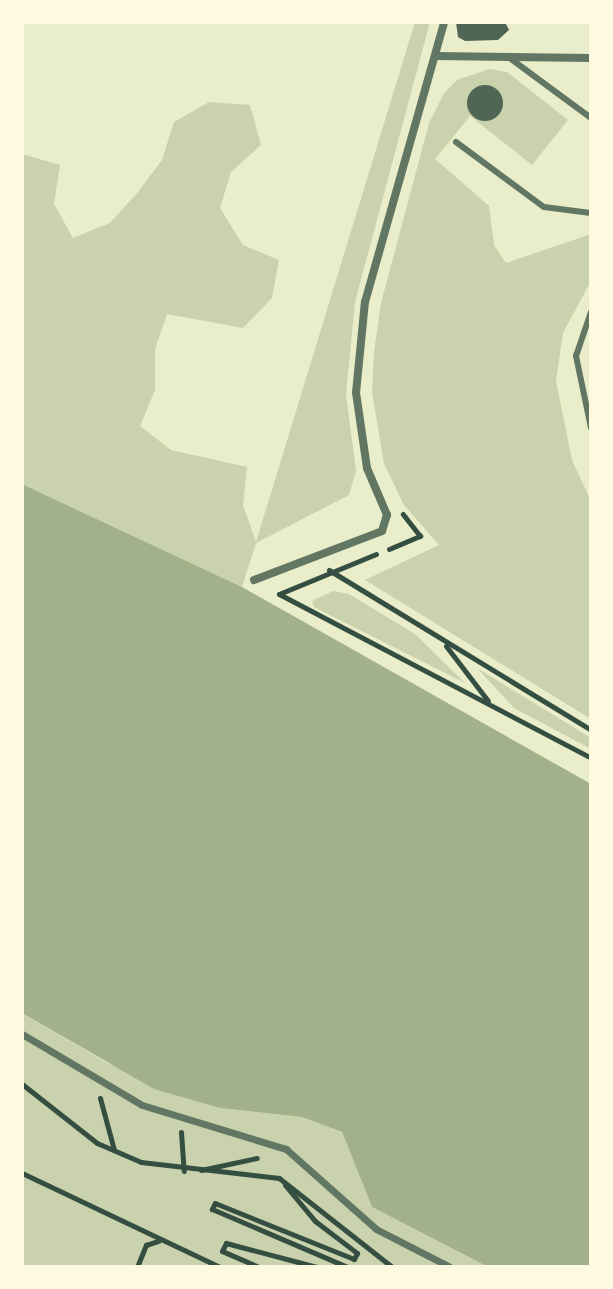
<!DOCTYPE html>
<style>
body{margin:0}
#map{position:relative;width:613px;height:1289px;overflow:hidden;background:#e9edc9;font-family:"Crimson Pro",serif}
div>[style]{position:absolute}
.green>*{inset:0;background:#cad2ad}
.water>*{inset:0;background:#a3b18a}
.building>*{inset:0;background:#4f6655}
.round{border-radius:50%}
.path>*{height:5px;margin:-2.5px;padding:0 2.5px;transform-origin:2.5px;border-radius:2.5px;background:#344e41}
.service>*{height:6px;margin:-3px;padding:0 3px;transform-origin:3px;border-radius:3px;background:#617663}
.pedestrian>*{height:7px;margin:-3.5px;padding:0 3.5px;transform-origin:3.5px;border-radius:3.5px;background:#617663}
.minor>*{height:8px;margin:-4px;padding:0 4px;transform-origin:4px;border-radius:4px;background:#617663}
span{translate:-50% -50%;white-space:nowrap;text-align:center;line-height:1.15;-webkit-text-stroke:8px #fefae0;paint-order:stroke}
.frame{position:absolute;inset:0;border:24px solid #fefae0;pointer-events:none}
</style>
<div id="map">
<div class="green">
<i style="clip-path:polygon(415px 22px,430px 22px,355px 302px,346px 394px,356px 471px,349px 495px,256px 543px,242px 587px,22px 484px,22px 154px,60px 165px,54px 204px,73px 238px,110px 223px,138px 192px,162px 160px,174px 122px,209px 102px,250px 105px,261px 145px,231px 172px,220px 208px,243px 245px,279px 260px,272px 298px,243px 328px,167px 314px,155px 349px,155px 390px,140px 426px,171px 450px,247px 467px,243px 505px,256px 542px)"></i>
<i style="clip-path:polygon(490px 69px,507px 72px,568px 120px,532px 165px,470px 116px,435px 159px,489px 206px,494px 245px,506px 263px,591px 234px,591px 281px,563px 333px,556px 381px,572px 460px,591px 501px,591px 719px,365px 580px,439px 545px,404px 505px,384px 464px,372px 392px,374px 352px,381px 303px,429px 123px,444px 93px,457px 80px)"></i>
<i style="clip-path:polygon(333px 591px,349px 594px,415px 634px,465px 683px,314px 607px,312px 601px)"></i>
<i style="clip-path:polygon(477px 668px,591px 738px,591px 749px,514px 708px)"></i>
<i style="clip-path:polygon(22px 1013px,107px 1063px,220px 1108px,302px 1117px,342px 1132px,372px 1207px,488px 1267px,22px 1267px)"></i>
</div>
<div class="water">
<i style="clip-path:polygon(22px 484px,242px 587px,591px 784px,591px 1267px,488px 1267px,372px 1207px,342px 1132px,302px 1117px,220px 1108px,154px 1089px,22px 1013px)"></i>
</div>
<div class="building">
<i style="clip-path:polygon(456px 22px,505px 22px,509px 30px,498px 40px,465px 41px,458px 37px)"></i>
<i class="round" style="left:467px;top:85px;width:36px;height:36px"></i>
</div>
<div class="path">
<i style="left:389px;top:549px;width:34px;rotate:-23deg"></i>
<i style="left:420px;top:536px;width:28px;rotate:-128deg"></i>
<i style="left:376px;top:554px;width:105px;rotate:157.6deg"></i>
<i style="left:279px;top:594px;width:352px;rotate:27.7deg"></i>
<i style="left:329px;top:570px;width:307px;rotate:31.4deg"></i>
<i style="left:446px;top:646px;width:69px;rotate:52.6deg"></i>
<i style="left:22px;top:1084px;width:95px;rotate:38.2deg"></i>
<i style="left:97px;top:1143px;width:48px;rotate:23.4deg"></i>
<i style="left:141px;top:1162px;width:139px;rotate:6.6deg"></i>
<i style="left:279px;top:1178px;width:144px;rotate:38.2deg"></i>
<i style="left:100px;top:1098px;width:54px;rotate:74.9deg"></i>
<i style="left:181px;top:1132px;width:39px;rotate:86deg"></i>
<i style="left:201px;top:1170px;width:57px;rotate:-12.1deg"></i>
<i style="left:22px;top:1173px;width:219px;rotate:25.4deg"></i>
<i style="left:285px;top:1185px;width:47px;rotate:50.2deg"></i>
<i style="left:315px;top:1221px;width:53px;rotate:37.3deg"></i>
<i style="left:357px;top:1253px;width:7px;rotate:117deg"></i>
<i style="left:354px;top:1259px;width:150px;rotate:-158.1deg"></i>
<i style="left:215px;top:1203px;width:7px;rotate:117deg"></i>
<i style="left:212px;top:1209px;width:147px;rotate:23.2deg"></i>
<i style="left:137px;top:1267px;width:24px;rotate:-68deg"></i>
<i style="left:146px;top:1245px;width:13px;rotate:-18deg"></i>
<i style="left:259px;top:1267px;width:40px;rotate:-156.6deg"></i>
<i style="left:222px;top:1251px;width:9px;rotate:-63deg"></i>
<i style="left:226px;top:1243px;width:94px;rotate:14.8deg"></i>
</div>
<div class="service">
<i style="left:511px;top:59px;width:99px;rotate:36.4deg"></i>
<i style="left:456px;top:142px;width:109px;rotate:36.5deg"></i>
<i style="left:544px;top:207px;width:47px;rotate:7.3deg"></i>
<i style="left:591px;top:312px;width:46px;rotate:108.8deg"></i>
<i style="left:576px;top:356px;width:74px;rotate:78.2deg"></i>
</div>
<div class="pedestrian">
<i style="left:22px;top:1034px;width:139px;rotate:30.6deg"></i>
<i style="left:142px;top:1105px;width:151px;rotate:17deg"></i>
<i style="left:286px;top:1149px;width:120px;rotate:41.6deg"></i>
<i style="left:376px;top:1229px;width:83px;rotate:27.2deg"></i>
</div>
<div class="minor">
<i style="left:435px;top:56px;width:156px;rotate:0.7deg"></i>
<i style="left:254px;top:580px;width:137px;rotate:-20.9deg"></i>
<i style="left:382px;top:531px;width:17px;rotate:-73deg"></i>
<i style="left:387px;top:515px;width:51px;rotate:-113.1deg"></i>
<i style="left:367px;top:468px;width:76px;rotate:-98.3deg"></i>
<i style="left:356px;top:393px;width:91px;rotate:-84.4deg"></i>
<i style="left:365px;top:302px;width:291px;rotate:-74.2deg"></i>
</div>
<div class="frame"></div>
</div>
